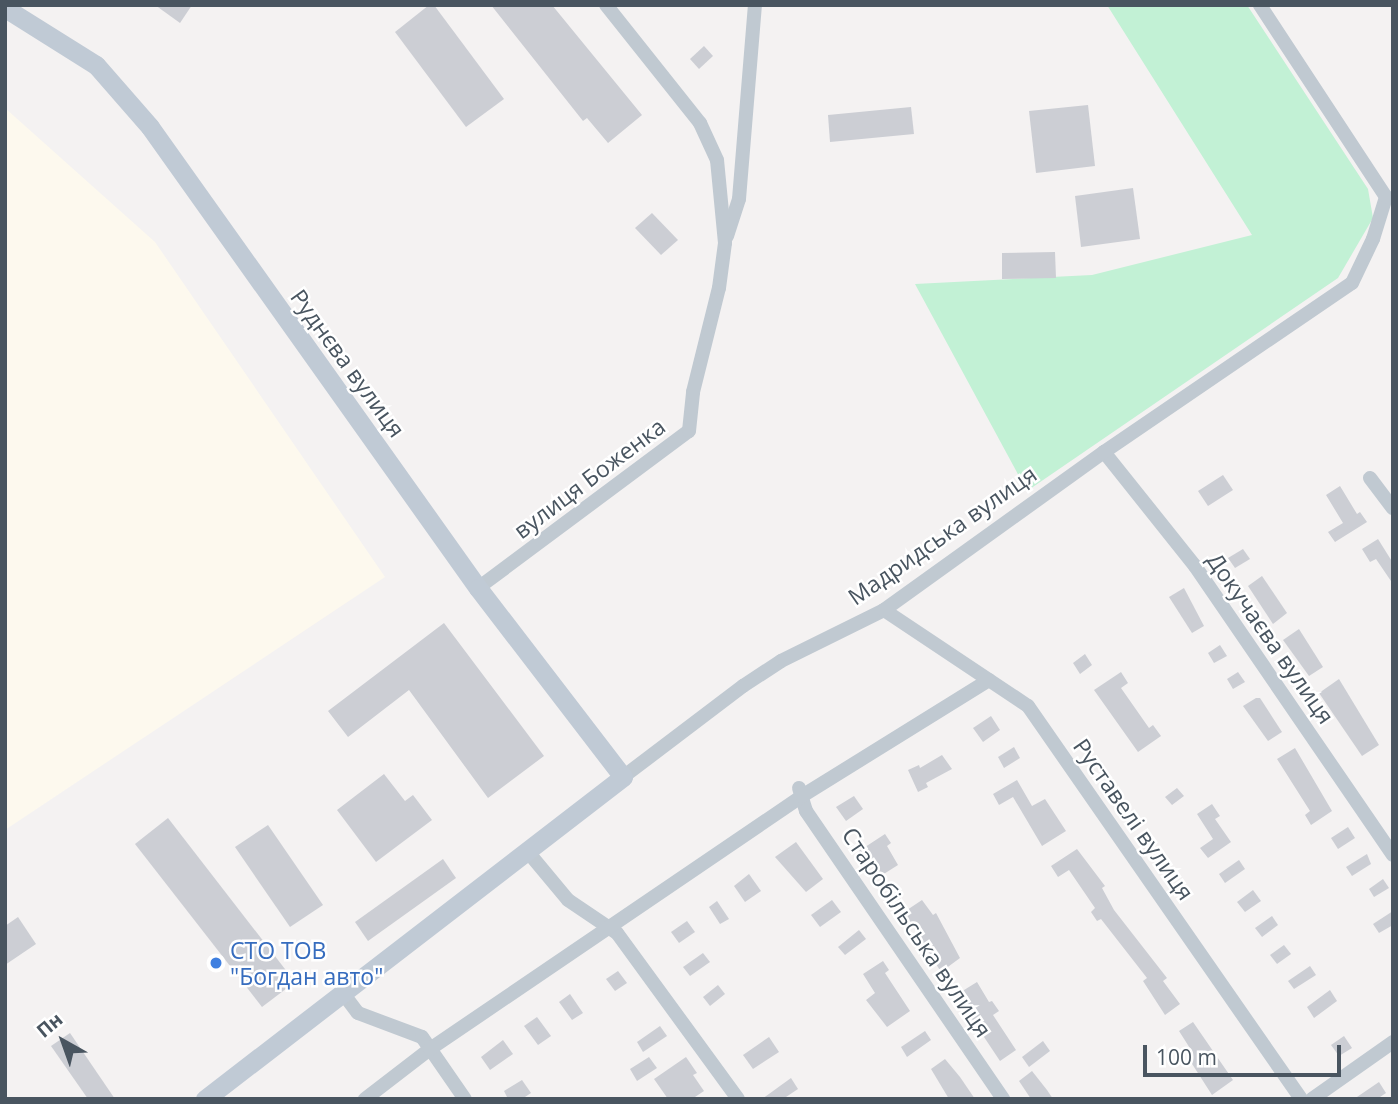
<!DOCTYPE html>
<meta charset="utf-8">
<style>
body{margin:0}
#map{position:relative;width:1398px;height:1104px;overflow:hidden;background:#f4f2f2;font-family:"Open Sans",sans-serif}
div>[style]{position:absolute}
.commercial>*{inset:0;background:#fdf9ee}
.green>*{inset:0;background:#c2f1d5}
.building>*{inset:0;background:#ccced4}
.street>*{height:14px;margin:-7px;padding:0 7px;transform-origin:7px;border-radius:7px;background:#c0c9d1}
.secondary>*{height:19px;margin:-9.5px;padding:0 9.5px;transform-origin:9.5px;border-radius:9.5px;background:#c0cad5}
.dots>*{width:19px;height:19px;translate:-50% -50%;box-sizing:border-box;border:4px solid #fff;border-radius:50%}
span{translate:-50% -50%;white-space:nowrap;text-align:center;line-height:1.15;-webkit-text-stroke:5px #fff;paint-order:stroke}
.street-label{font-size:23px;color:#495560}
.shop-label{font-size:23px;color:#366cbe}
.left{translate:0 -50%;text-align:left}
.frame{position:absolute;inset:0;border:7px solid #495560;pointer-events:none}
.north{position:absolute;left:28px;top:1006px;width:70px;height:70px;-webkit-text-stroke:5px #fff;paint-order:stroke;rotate:320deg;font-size:19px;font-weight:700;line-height:28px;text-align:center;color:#495560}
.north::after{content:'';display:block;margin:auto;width:24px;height:32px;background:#495560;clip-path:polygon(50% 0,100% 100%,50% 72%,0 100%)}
.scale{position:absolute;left:1143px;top:1045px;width:198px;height:32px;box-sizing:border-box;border:4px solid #495560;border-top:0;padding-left:9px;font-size:21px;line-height:24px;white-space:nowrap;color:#495560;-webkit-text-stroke:5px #fff;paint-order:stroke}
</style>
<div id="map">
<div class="commercial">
<i style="clip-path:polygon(5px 108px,155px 242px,385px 577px,5px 830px)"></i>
</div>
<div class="green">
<i style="clip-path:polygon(1107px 5px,1247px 5px,1368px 189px,1373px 218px,1338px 278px,1027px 491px,915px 284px,1092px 275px,1252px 235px)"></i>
</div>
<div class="building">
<i style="clip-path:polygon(155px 5px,192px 5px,180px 23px)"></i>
<i style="clip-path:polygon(429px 5px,434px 5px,504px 99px,466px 127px,395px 32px)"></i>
<i style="clip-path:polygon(491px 5px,552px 5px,642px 115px,608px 143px,587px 118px,583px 121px)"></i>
<i style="clip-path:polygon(704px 46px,713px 56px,699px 69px,690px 59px)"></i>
<i style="clip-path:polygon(1088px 105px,1095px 166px,1036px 173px,1029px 111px)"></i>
<i style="clip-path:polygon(911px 107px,914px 134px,830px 142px,828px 115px)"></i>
<i style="clip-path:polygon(1133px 188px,1140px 239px,1081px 247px,1075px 196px)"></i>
<i style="clip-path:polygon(652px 213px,678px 240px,661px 255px,635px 228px)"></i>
<i style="clip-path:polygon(1055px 252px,1056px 278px,1002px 279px,1002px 253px)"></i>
<i style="clip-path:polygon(1223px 475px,1233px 490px,1208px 506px,1198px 491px)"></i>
<i style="clip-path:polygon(1340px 486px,1357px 514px,1360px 512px,1367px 522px,1335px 542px,1328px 532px,1343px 523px,1326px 495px)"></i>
<i style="clip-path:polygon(1378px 539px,1393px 563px,1393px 584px,1376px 559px,1370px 562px,1362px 549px)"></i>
<i style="clip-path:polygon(1243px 549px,1250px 559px,1235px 568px,1228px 558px)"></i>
<i style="clip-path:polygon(1262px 576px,1287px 613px,1273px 624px,1248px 586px)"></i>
<i style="clip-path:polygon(1184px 588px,1204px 626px,1192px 633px,1169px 597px)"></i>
<i style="clip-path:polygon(444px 623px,544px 756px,488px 798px,409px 690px,348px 737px,328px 711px)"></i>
<i style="clip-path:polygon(1299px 629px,1323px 667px,1309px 676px,1283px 640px)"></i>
<i style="clip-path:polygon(1220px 645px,1227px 656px,1214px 663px,1208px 653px)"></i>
<i style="clip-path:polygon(1085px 654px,1092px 665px,1080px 674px,1073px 663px)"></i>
<i style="clip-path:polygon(1121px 672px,1128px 683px,1121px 688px,1149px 728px,1153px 725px,1161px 736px,1138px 752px,1094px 690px)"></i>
<i style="clip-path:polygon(1238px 672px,1245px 682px,1233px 689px,1227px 679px)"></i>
<i style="clip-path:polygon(1339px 679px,1379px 745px,1362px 756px,1319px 693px)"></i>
<i style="clip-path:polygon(1256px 698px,1260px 698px,1282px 732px,1268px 741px,1243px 706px)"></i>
<i style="clip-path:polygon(991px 716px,1000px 730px,983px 742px,973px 728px)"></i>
<i style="clip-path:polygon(1014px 747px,1020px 758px,1004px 768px,998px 757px)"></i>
<i style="clip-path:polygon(1295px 748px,1332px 811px,1311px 825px,1305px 815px,1310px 811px,1277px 759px)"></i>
<i style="clip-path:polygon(942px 755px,952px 769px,926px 783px,928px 787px,918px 792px,908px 770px,919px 765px,920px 768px)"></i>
<i style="clip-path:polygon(384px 774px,405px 801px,413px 795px,432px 820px,376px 862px,337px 810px)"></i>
<i style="clip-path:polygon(1017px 780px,1032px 806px,1045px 799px,1066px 831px,1042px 846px,1013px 797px,999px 805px,993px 794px)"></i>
<i style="clip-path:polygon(1177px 788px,1184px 796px,1172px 805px,1165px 797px)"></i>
<i style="clip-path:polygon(854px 796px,863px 809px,846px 821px,836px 807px)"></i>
<i style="clip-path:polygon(1212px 804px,1220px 816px,1215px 819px,1231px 842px,1208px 858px,1200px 848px,1213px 839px,1197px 814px)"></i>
<i style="clip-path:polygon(168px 818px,295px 982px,262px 1007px,135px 844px)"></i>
<i style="clip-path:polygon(268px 825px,323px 905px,290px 927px,235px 847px)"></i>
<i style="clip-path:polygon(1348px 827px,1355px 838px,1338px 849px,1331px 838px)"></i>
<i style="clip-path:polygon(885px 834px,891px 843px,887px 846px,898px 865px,879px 877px,868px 858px,865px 860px,859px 851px)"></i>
<i style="clip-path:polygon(796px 842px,823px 879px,806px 892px,775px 857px)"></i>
<i style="clip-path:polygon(1077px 849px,1105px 886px,1102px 888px,1114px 910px,1167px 978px,1163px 981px,1180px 1004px,1165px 1015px,1143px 981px,1147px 978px,1101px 919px,1097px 921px,1091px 912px,1095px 908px,1069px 870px,1058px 877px,1051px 866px)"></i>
<i style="clip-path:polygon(1367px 854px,1371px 864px,1352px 876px,1346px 867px)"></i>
<i style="clip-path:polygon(443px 859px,456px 878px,368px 941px,355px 922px)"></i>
<i style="clip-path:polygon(1239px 860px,1245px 869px,1225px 883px,1219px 874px)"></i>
<i style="clip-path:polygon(749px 874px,761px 891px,745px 902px,734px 886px)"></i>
<i style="clip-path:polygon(1383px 879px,1389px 888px,1374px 897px,1369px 889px)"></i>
<i style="clip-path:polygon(1253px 890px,1261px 901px,1245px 912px,1237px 902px)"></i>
<i style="clip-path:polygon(832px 900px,841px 912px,820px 927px,811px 915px)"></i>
<i style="clip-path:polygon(922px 900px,933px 915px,936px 913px,960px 958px,941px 972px,904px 912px)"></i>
<i style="clip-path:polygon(717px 901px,729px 919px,720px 924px,709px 907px)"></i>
<i style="clip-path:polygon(1393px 911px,1393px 925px,1379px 933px,1373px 924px)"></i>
<i style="clip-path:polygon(1272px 916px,1278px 925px,1262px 937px,1255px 928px)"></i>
<i style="clip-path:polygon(18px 917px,36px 944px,5px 965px,5px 926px)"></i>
<i style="clip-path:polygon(687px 921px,695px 932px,679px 943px,671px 932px)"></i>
<i style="clip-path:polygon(859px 930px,866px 939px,845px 955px,838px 947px)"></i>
<i style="clip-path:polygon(1284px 945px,1291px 954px,1277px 964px,1270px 955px)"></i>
<i style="clip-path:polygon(703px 953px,710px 962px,690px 976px,683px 967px)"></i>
<i style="clip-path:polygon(883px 961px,889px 970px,885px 973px,910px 1011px,887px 1027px,866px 1000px,875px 993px,863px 974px)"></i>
<i style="clip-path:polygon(1310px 966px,1316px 975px,1294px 989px,1288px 981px)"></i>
<i style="clip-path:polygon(618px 971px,627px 983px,615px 991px,606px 979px)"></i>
<i style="clip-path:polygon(977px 982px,989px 1002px,992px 1001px,999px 1011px,993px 1015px,1016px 1050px,1000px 1061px,956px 995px)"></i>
<i style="clip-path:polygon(718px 985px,725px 994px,710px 1006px,703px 997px)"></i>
<i style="clip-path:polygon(1330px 990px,1337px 1001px,1314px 1018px,1307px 1007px)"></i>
<i style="clip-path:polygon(570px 994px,583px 1013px,572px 1020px,559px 1002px)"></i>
<i style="clip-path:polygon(537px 1017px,551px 1036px,538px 1045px,524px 1026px)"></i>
<i style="clip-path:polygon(1193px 1022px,1233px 1080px,1212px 1095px,1187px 1056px,1193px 1053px,1179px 1031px)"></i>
<i style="clip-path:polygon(660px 1026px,667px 1036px,643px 1052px,637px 1042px)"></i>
<i style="clip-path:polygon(925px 1031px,931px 1040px,907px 1057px,901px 1047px)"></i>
<i style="clip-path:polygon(70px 1033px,115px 1099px,88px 1099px,51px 1046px)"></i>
<i style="clip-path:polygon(1344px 1036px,1352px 1048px,1339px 1056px,1331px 1045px)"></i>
<i style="clip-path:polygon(769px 1037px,779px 1052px,753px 1069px,743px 1055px)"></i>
<i style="clip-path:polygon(503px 1040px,513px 1054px,490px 1070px,481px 1057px)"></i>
<i style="clip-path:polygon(1043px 1041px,1050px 1051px,1029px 1067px,1022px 1057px)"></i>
<i style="clip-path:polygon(649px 1057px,657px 1068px,637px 1081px,630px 1069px)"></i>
<i style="clip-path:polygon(686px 1057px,697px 1073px,693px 1075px,704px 1091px,692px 1099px,668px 1099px,654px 1079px)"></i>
<i style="clip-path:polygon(945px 1059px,960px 1077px,975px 1099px,949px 1099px,931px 1069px)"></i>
<i style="clip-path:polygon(1032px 1071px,1047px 1090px,1053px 1099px,1031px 1099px,1019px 1081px)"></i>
<i style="clip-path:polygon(791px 1078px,798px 1089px,783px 1099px,762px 1099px)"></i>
<i style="clip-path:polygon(522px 1080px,531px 1093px,522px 1099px,508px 1099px,504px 1091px)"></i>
<i style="clip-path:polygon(1379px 1082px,1386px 1093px,1377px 1099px,1354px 1099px)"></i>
</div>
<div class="street">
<i style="left:727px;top:236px;width:39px;rotate:-72deg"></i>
<i style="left:739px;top:199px;width:195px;rotate:-85.3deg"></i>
<i style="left:1104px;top:452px;width:146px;rotate:51.4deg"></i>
<i style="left:1195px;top:566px;width:350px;rotate:55.6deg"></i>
<i style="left:1370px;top:478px;width:38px;rotate:53deg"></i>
<i style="left:478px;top:588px;width:263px;rotate:-36.7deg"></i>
<i style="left:689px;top:431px;width:39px;rotate:-84deg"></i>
<i style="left:693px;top:392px;width:107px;rotate:-76deg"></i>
<i style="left:719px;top:288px;width:45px;rotate:-82.4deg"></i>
<i style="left:725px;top:243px;width:83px;rotate:-95.5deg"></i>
<i style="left:717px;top:160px;width:41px;rotate:-114.7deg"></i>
<i style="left:700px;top:123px;width:151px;rotate:-128.5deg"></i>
<i style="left:884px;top:610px;width:173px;rotate:33.7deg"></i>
<i style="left:1028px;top:706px;width:479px;rotate:55.2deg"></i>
<i style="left:623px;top:777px;width:151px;rotate:-37.2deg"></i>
<i style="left:743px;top:686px;width:45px;rotate:-33.3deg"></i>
<i style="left:781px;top:661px;width:115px;rotate:-26.3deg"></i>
<i style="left:884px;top:610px;width:271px;rotate:-35.7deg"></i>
<i style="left:1104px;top:452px;width:300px;rotate:-34.3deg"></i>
<i style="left:1352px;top:283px;width:49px;rotate:-64.5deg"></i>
<i style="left:1373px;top:239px;width:44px;rotate:-72.8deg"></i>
<i style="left:1386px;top:197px;width:230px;rotate:-123.3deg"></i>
<i style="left:799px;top:788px;width:24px;rotate:73deg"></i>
<i style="left:806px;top:811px;width:349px;rotate:55.6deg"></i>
<i style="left:528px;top:852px;width:62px;rotate:50.2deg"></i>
<i style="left:568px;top:900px;width:59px;rotate:34deg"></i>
<i style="left:617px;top:933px;width:205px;rotate:53.9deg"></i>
<i style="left:342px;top:992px;width:26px;rotate:53deg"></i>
<i style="left:358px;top:1013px;width:68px;rotate:20.6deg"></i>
<i style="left:422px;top:1037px;width:75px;rotate:55.3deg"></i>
<i style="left:365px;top:1099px;width:82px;rotate:-37.6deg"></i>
<i style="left:430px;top:1049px;width:450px;rotate:-34.2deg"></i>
<i style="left:802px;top:796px;width:220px;rotate:-31.8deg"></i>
<i style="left:1312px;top:1099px;width:99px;rotate:-35.1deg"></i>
</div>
<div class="secondary">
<i style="left:5px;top:8px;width:107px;rotate:32.1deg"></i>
<i style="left:96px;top:65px;width:82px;rotate:48.9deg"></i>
<i style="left:150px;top:127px;width:566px;rotate:54.57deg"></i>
<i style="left:478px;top:588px;width:238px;rotate:52.5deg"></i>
<i style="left:623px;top:777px;width:528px;rotate:142.39deg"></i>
</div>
<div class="dots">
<i style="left:216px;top:963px;background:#3f7fe0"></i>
</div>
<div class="street-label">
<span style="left:348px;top:363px;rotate:54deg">Руднєва вулиця</span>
<span style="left:589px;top:478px;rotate:-37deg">вулиця Боженка</span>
<span style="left:942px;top:535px;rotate:-35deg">Мадридська вулиця</span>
<span style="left:1271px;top:638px;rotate:55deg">Докучаєва вулиця</span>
<span style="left:1134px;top:819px;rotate:55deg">Руставелі вулиця</span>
<span style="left:917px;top:932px;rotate:56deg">Старобільська вулиця</span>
</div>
<div class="shop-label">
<span class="left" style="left:230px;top:963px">СТО ТОВ<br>"Богдан авто"</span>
</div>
<div class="frame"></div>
<div class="north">Пн</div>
<div class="scale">100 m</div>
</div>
